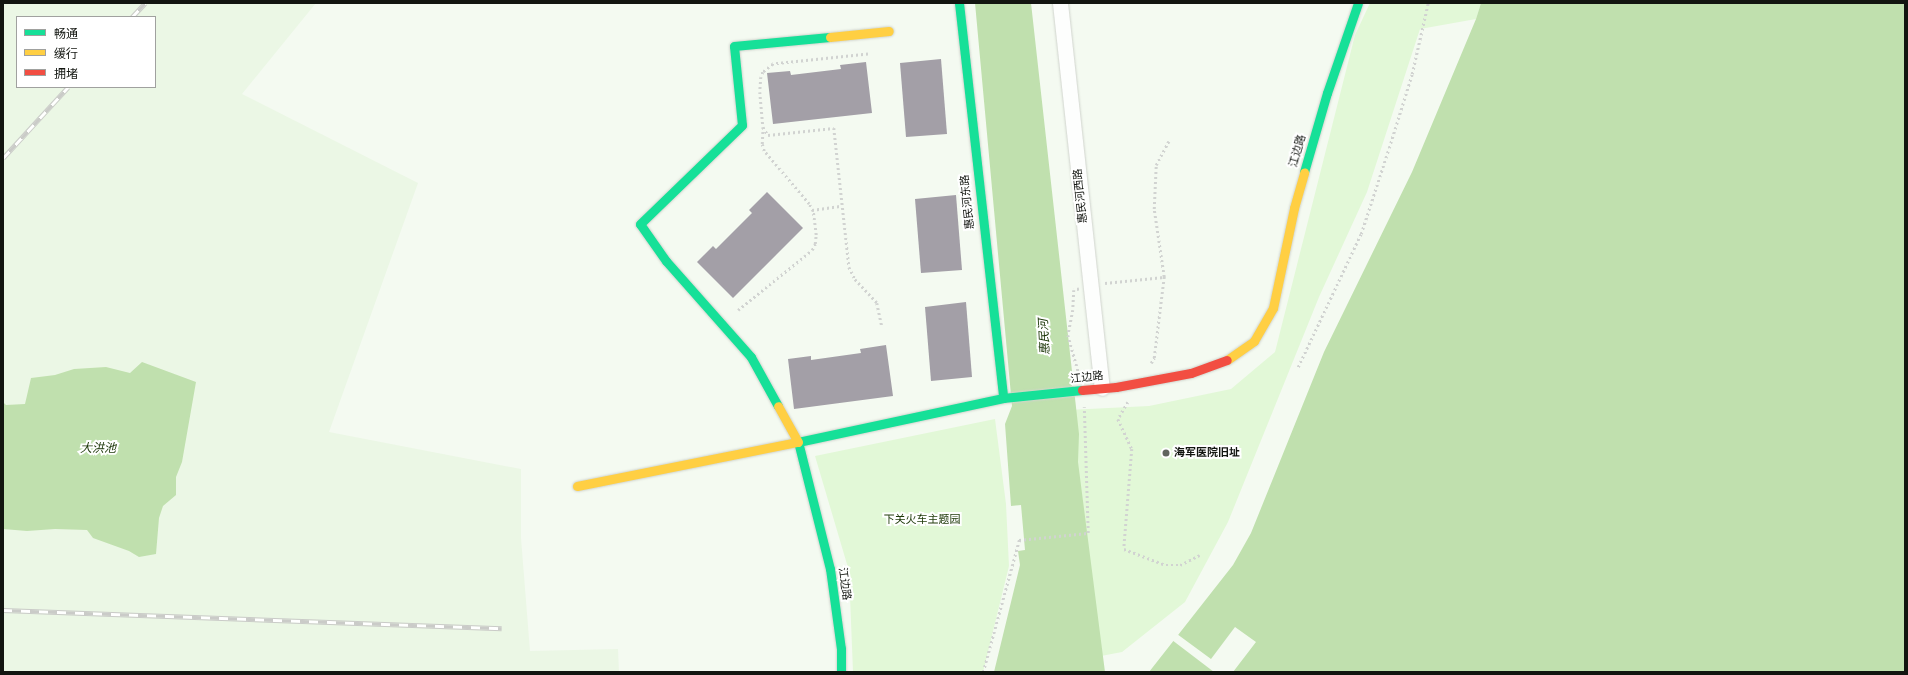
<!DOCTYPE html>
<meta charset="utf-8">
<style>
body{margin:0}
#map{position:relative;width:1908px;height:675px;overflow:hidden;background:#f4faf1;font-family:Karla,"Noto Sans SC",sans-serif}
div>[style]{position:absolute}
.built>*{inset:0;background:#ebf7e5}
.green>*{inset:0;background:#e2f8d7}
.water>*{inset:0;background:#c0e0ae}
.pier>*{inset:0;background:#f4faf1}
.building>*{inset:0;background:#a39fa7}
.path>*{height:2.5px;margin-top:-1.25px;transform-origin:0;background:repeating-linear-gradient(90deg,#d1d3d1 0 2px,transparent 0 5px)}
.roads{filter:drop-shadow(0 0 1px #d0d4cd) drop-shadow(0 0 1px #d0d4cd)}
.street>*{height:15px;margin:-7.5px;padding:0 7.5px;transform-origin:7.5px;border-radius:7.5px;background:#fdfefd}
.fast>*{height:9px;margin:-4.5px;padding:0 4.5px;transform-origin:4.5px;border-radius:4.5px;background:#16e098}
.slow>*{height:9px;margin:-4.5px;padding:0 4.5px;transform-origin:4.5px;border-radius:4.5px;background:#ffcf43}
.jam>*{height:9px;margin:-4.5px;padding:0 4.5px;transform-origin:4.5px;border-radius:4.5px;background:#f24e42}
.rail>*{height:4.5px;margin-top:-2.25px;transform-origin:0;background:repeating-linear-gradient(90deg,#fff 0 9px,#cacbc8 0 18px);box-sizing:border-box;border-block:1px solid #cacbc8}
.dots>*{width:11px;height:11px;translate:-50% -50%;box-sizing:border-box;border:2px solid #fff;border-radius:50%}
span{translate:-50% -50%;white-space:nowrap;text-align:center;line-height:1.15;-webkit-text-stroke:4px #fff;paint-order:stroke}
.street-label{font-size:11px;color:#121510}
.poi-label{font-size:11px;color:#121510;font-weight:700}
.left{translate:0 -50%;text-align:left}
.park-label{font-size:11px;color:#1d3808}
.water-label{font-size:12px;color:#183304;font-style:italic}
.frame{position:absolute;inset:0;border:4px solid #121510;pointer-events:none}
.legend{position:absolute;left:16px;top:16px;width:140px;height:72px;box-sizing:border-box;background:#fff;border:1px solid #a0a19f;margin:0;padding:5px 7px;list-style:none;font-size:12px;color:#121510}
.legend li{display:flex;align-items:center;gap:8px;height:20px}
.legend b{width:20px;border:1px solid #a0a19f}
</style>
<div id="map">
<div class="built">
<i style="clip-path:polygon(evenodd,3px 3px,316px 3px,242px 94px,418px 183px,329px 432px,521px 469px,521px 538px,530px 651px,618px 649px,619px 672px,3px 672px,3px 3px,17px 17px,155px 17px,155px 87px,17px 87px,17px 17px)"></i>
</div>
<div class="green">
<i style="clip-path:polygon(1370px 3px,1481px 3px,1476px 19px,1420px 29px,1367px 192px,1319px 297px,1228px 522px,1185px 602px,1122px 652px,1101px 656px,1068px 410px,1149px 406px,1231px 389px,1275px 352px,1355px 35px)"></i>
<i style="clip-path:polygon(995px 419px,1006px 504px,1009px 566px,983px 672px,853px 672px,849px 571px,815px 456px)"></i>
</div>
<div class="water">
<i style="clip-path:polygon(975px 3px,1031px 3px,1079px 434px,1078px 462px,1105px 672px,994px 672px,1020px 565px,1018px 551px,1025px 550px,1021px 505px,1011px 506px,1005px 424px,1012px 406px)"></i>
<i style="clip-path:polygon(1481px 3px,1905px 3px,1905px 672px,1149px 672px,1233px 565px,1251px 533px,1324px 352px,1412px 172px,1476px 19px)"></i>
<i style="clip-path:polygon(142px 362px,196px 382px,182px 462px,176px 477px,176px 495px,163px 506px,159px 518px,156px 554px,139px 557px,129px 551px,93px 538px,87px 530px,55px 529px,27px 531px,3px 529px,3px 402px,6px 405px,25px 404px,31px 378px,55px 375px,74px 369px,106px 367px,130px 373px)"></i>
</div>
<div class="pier">
<i style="clip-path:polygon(1235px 627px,1256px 642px,1233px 672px,1214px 672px,1172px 640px,1177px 634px,1211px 659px)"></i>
</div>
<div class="building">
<i style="clip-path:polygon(941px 59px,947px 134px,906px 137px,900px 63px)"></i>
<i style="clip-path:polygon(866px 62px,872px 113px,773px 124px,767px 73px,790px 71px,791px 75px,841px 69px,840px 65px)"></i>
<i style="clip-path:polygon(767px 192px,803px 228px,733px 298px,697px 262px,713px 246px,716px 249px,752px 213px,749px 210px)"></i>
<i style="clip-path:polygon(956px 195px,962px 270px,921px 273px,915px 199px)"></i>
<i style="clip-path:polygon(966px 302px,972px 377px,931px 381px,925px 307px)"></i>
<i style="clip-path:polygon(886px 345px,893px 396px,794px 409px,788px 359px,811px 356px,811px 360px,861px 353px,860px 349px)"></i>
</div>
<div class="path">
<i style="left:868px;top:54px;width:96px;rotate:174deg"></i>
<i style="left:773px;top:64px;width:13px;rotate:141deg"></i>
<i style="left:763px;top:72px;width:5px;rotate:112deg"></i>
<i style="left:761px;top:77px;width:15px;rotate:94deg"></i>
<i style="left:760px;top:92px;width:35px;rotate:85deg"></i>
<i style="left:763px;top:127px;width:9px;rotate:58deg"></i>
<i style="left:768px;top:135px;width:66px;rotate:-6.1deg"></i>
<i style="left:834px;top:128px;width:140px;rotate:83.8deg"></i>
<i style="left:849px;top:267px;width:13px;rotate:63deg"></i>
<i style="left:855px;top:279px;width:33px;rotate:47deg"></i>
<i style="left:877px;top:303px;width:24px;rotate:78deg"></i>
<i style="left:812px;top:210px;width:30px;rotate:-8deg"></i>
<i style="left:1105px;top:283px;width:59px;rotate:-5.8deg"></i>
<i style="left:1164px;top:277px;width:69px;rotate:-98.4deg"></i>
<i style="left:1154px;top:209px;width:44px;rotate:-87.4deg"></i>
<i style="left:1156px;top:165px;width:27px;rotate:-62deg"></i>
<i style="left:1079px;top:289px;width:5px;rotate:169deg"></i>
<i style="left:1074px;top:290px;width:20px;rotate:93deg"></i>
<i style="left:1073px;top:310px;width:25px;rotate:101deg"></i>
<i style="left:1068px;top:335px;width:41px;rotate:74.2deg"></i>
<i style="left:738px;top:310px;width:95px;rotate:-39deg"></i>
<i style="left:812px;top:250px;width:7px;rotate:-63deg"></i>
<i style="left:815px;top:244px;width:9px;rotate:-84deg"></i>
<i style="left:816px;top:235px;width:24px;rotate:-97deg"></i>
<i style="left:813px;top:211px;width:8px;rotate:-120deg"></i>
<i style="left:809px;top:204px;width:70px;rotate:-130.3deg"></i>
<i style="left:764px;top:151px;width:7px;rotate:-106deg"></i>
<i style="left:762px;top:144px;width:17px;rotate:-87deg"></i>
<i style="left:1151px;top:363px;width:6px;rotate:-59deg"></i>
<i style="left:1154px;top:358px;width:82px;rotate:-83deg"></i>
<i style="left:1298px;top:367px;width:147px;rotate:-64.7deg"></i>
<i style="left:1361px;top:234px;width:90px;rotate:-72deg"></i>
<i style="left:1389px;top:148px;width:77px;rotate:-72.7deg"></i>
<i style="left:1412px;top:74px;width:73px;rotate:-77.3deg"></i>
<i style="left:1128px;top:402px;width:20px;rotate:120deg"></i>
<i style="left:1118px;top:419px;width:33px;rotate:65deg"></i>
<i style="left:1132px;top:449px;width:100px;rotate:94.6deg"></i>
<i style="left:1124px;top:549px;width:45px;rotate:20.9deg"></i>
<i style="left:1166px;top:565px;width:14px"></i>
<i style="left:1180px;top:565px;width:22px;rotate:-27deg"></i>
<i style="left:983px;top:672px;width:137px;rotate:-74.7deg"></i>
<i style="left:1019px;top:540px;width:69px;rotate:-5.8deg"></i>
<i style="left:1088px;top:533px;width:126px;rotate:-91.8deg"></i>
</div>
<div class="roads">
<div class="street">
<i style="left:1060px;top:3px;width:387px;rotate:83.8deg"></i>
</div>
<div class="fast">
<i style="left:959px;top:3px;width:397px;rotate:83.6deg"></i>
<i style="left:1304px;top:172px;width:82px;rotate:-73.8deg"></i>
<i style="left:1327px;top:93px;width:95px;rotate:-71deg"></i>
<i style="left:778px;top:406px;width:56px;rotate:-118.9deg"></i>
<i style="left:751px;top:357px;width:128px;rotate:-131.5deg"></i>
<i style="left:666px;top:261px;width:45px;rotate:-125.1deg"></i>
<i style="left:640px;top:224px;width:142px;rotate:-44.1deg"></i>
<i style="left:742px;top:125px;width:79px;rotate:-95.8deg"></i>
<i style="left:734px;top:46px;width:96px;rotate:-5.4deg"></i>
<i style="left:841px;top:672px;width:23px;rotate:-90deg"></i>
<i style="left:841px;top:649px;width:81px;rotate:-97.8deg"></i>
<i style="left:830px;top:569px;width:131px;rotate:-104.1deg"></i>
<i style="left:798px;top:442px;width:210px;rotate:-12.1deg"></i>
<i style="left:1003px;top:398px;width:79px;rotate:-5.8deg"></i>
</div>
<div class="slow">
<i style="left:830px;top:37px;width:59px;rotate:-5.8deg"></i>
<i style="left:1227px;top:360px;width:33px;rotate:-35deg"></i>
<i style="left:1254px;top:341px;width:38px;rotate:-60deg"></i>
<i style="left:1273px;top:308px;width:102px;rotate:-78.1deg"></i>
<i style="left:1294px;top:208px;width:37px;rotate:-74deg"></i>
<i style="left:577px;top:486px;width:225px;rotate:-11.3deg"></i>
<i style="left:798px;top:442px;width:41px;rotate:-119.1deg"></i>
</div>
<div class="jam">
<i style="left:1082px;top:390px;width:34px;rotate:-5deg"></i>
<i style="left:1116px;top:387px;width:76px;rotate:-10.6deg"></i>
<i style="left:1191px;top:373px;width:38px;rotate:-20deg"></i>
</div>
</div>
<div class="rail">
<i style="left:132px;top:17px;width:19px;rotate:-47deg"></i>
<i style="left:3px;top:158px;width:96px;rotate:-47.5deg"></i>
<i style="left:3px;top:610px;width:499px;rotate:2.1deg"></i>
</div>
<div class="dots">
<i style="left:1166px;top:453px;background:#61655f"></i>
</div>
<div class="street-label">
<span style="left:1298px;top:151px;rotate:-74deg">江边路</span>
<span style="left:1081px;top:196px;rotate:-96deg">惠民河西路</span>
<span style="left:968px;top:202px;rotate:-96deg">惠民河东路</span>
<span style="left:1087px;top:378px;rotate:-6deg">江边路</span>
<span style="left:844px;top:584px;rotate:82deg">江边路</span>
</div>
<div class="poi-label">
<span class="left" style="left:1174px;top:453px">海军医院旧址</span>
</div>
<div class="park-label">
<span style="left:922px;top:520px">下关火车主题园</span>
</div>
<div class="water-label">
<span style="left:1045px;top:337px;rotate:-93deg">惠民河</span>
<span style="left:98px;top:449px">大洪池</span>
</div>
<div class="frame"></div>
<ul class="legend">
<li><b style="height:5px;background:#16e098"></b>畅通</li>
<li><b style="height:5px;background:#ffcf43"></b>缓行</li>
<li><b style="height:5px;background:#f24e42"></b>拥堵</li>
</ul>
</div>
